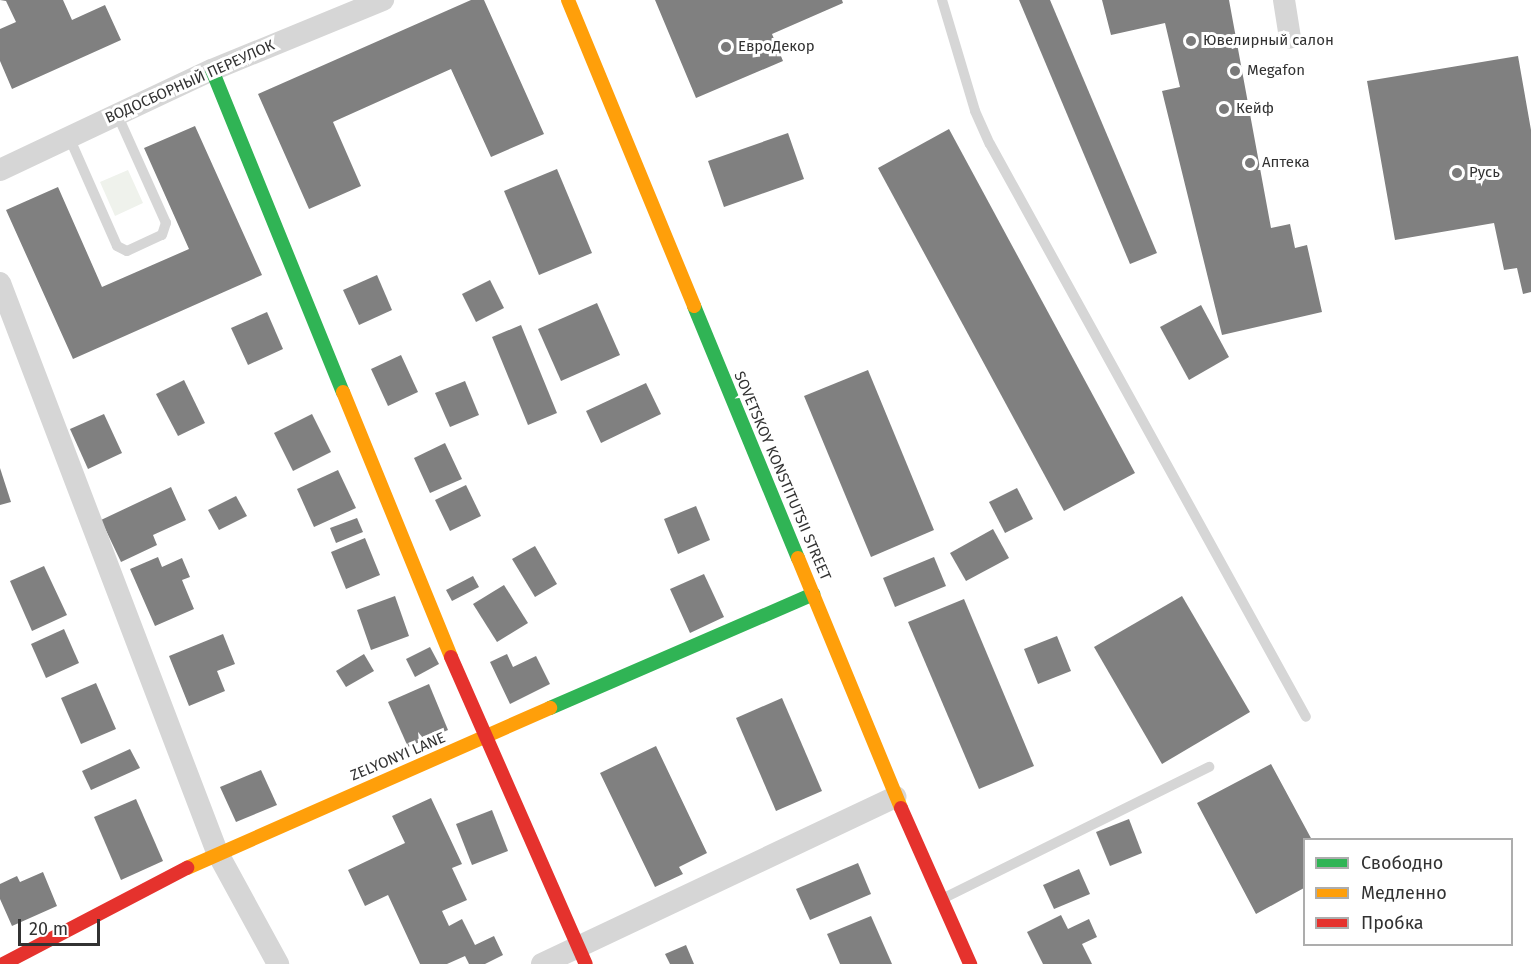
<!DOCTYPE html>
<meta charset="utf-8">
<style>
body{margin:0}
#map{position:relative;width:1531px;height:964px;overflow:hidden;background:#fff;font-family:"Fira Sans",sans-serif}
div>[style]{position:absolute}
.green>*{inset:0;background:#eff2ec}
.building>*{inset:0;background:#808080}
.lane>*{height:10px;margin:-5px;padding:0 5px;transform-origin:5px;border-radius:5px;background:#d6d6d6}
.street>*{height:22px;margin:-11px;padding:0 11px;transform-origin:11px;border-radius:11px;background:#d6d6d6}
.fast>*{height:14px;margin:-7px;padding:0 7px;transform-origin:7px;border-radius:7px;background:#30b455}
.slow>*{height:14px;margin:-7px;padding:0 7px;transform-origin:7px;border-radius:7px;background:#ff9f0a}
.jam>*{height:14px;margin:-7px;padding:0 7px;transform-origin:7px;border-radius:7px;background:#e5322d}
.dots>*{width:16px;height:16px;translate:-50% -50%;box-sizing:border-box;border:3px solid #fff;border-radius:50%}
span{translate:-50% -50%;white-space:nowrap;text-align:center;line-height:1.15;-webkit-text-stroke:6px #fff;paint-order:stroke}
.poi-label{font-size:15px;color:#323232}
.left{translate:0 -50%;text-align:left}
.street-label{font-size:15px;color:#323232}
.legend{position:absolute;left:1303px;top:838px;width:210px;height:108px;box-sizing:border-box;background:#fff;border:2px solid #adadad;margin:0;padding:8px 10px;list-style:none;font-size:18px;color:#323232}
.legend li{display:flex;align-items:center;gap:12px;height:30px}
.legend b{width:30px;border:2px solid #adadad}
.scale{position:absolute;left:18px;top:919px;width:82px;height:27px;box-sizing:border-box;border:3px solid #323232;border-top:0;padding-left:8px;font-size:18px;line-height:21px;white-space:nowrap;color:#323232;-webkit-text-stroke:4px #fff;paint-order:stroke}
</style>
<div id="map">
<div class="green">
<i style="clip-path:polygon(128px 170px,143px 203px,115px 216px,100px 182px)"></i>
</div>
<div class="building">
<i style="clip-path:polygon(0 0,63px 0,72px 20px,105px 5px,121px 40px,12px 89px,0 61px,0 29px,16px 22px,6px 1px)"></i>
<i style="clip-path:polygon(471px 0,484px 0,544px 134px,491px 157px,451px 69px,333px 122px,361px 186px,309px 209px,258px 94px)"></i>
<i style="clip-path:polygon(655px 0,842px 0,843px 3px,772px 34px,783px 61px,696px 98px)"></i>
<i style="clip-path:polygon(1019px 0,1050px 0,1157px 253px,1130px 264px)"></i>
<i style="clip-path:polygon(1102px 0,1229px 0,1271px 228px,1290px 224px,1295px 248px,1307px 245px,1322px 312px,1222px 335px,1162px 91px,1180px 87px,1165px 23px,1111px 35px)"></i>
<i style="clip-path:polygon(1518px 56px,1531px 130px,1531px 292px,1523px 294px,1517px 268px,1504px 270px,1494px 223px,1395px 240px,1367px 81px)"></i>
<i style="clip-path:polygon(195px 126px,262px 275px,73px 359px,6px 210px,58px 187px,102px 287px,189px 249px,144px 148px)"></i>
<i style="clip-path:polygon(949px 129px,1135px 473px,1064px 511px,878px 168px)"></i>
<i style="clip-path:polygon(788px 133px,804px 179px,724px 207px,708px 161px)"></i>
<i style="clip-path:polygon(557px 169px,592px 253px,539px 275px,504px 191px)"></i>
<i style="clip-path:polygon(377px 275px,392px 310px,359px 325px,343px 290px)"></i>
<i style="clip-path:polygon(490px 280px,504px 308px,476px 322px,462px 294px)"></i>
<i style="clip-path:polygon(597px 303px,620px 355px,561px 381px,538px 329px)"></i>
<i style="clip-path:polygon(1201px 305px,1229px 357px,1189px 380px,1160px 327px)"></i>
<i style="clip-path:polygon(267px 312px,283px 349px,248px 365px,231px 328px)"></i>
<i style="clip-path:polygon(521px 325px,557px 413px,528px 425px,492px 337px)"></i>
<i style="clip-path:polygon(401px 355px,418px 392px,388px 406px,371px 369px)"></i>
<i style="clip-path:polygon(868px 370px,934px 530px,871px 557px,804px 396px)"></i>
<i style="clip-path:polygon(184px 380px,205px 423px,178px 436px,156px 394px)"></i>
<i style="clip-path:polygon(465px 381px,479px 415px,450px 427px,435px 393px)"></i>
<i style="clip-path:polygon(646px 383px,661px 414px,601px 443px,586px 411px)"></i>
<i style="clip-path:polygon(104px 414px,122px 453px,88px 469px,70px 429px)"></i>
<i style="clip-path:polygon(312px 414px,331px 452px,293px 471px,274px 433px)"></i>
<i style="clip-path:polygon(445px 443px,462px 479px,430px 493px,414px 458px)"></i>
<i style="clip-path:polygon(0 468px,11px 502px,0 505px)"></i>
<i style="clip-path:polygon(338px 470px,356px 508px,314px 527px,297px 489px)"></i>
<i style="clip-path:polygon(466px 485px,481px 516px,450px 531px,435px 500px)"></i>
<i style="clip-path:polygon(171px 487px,186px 520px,153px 535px,157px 545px,121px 562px,101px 520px)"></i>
<i style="clip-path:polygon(1017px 488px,1033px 519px,1005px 533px,989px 502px)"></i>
<i style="clip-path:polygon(236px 496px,247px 516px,219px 530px,208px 510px)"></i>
<i style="clip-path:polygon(696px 506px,710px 540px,678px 554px,664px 519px)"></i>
<i style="clip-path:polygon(357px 518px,363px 532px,336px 543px,330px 528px)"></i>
<i style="clip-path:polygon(993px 529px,1009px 558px,966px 581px,950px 553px)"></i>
<i style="clip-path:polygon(365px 538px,380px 575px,346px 589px,331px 552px)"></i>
<i style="clip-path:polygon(535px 546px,557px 584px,535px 597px,512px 559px)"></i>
<i style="clip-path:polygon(158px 557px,162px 567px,182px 558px,190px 577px,182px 580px,194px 609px,155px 626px,130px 569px)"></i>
<i style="clip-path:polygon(934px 557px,946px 586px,895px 607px,883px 578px)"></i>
<i style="clip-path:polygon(44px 566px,67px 615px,32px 631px,10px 581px)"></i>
<i style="clip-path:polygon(704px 574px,724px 617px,690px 633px,670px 589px)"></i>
<i style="clip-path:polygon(473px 576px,479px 587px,452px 601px,446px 590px)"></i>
<i style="clip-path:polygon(504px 585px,528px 623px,497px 642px,473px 604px)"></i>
<i style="clip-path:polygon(395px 596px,409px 636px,371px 650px,357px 610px)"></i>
<i style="clip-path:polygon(1182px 596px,1250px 712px,1162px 764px,1094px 647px)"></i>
<i style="clip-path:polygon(964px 599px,1034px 766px,979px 789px,908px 622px)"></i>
<i style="clip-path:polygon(64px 629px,79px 663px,46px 678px,31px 644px)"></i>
<i style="clip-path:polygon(223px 634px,235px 664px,217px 671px,225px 691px,189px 706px,169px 656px)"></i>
<i style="clip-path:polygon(1057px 636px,1071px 671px,1038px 684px,1024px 649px)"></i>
<i style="clip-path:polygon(430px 647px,439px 664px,415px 677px,406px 659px)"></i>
<i style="clip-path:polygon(364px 654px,374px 671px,346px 687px,336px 671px)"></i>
<i style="clip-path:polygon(507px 654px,513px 667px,536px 656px,550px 684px,510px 704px,490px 662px)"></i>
<i style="clip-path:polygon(96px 683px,116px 729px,81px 744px,61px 698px)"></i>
<i style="clip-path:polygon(429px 684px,448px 730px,408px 747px,388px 702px)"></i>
<i style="clip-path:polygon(782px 698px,822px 791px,776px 811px,736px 718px)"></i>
<i style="clip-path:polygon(656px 746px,707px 853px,679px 867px,683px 874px,655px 887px,600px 773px)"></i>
<i style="clip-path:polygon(130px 749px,140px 768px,91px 790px,82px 771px)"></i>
<i style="clip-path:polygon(1271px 764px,1312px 840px,1304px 840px,1304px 888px,1256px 914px,1197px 803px)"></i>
<i style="clip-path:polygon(261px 770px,277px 805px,236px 822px,220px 787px)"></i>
<i style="clip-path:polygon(431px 798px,462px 864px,452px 868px,467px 900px,442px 911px,449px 926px,462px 919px,475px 945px,494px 936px,503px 955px,485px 964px,469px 964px,465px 956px,447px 964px,420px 964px,388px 895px,365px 906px,348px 870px,405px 843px,392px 816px)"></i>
<i style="clip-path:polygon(136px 799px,163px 861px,121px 880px,94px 817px)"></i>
<i style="clip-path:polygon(492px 810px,508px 851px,472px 865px,456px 824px)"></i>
<i style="clip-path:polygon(1129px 819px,1142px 853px,1110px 866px,1096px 832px)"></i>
<i style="clip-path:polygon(858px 863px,871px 894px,810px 920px,796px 889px)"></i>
<i style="clip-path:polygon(1079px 869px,1090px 894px,1054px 909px,1043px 885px)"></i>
<i style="clip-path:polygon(43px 872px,57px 906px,12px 926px,0 899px,0 884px,17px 876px,20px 882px)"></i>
<i style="clip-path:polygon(1061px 915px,1068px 929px,1089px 919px,1097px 937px,1082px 944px,1092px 964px,1043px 964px,1027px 932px)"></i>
<i style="clip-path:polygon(871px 916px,892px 964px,840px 964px,827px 934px)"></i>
<i style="clip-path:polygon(686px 945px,694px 964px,670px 964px,665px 954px)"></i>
</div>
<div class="lane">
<i style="left:942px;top:0;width:116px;rotate:73.4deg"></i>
<i style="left:975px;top:111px;width:36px;rotate:66deg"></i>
<i style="left:990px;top:144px;width:654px;rotate:61.12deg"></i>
<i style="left:69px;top:137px;width:119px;rotate:66.2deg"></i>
<i style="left:117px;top:246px;width:11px;rotate:27deg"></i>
<i style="left:127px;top:251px;width:38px;rotate:-25deg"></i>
<i style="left:162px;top:235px;width:13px;rotate:-72deg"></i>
<i style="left:166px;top:223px;width:120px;rotate:-114.2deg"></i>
<i style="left:944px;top:898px;width:296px;rotate:-26.3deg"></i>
</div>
<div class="street">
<i style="left:1284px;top:0;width:38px;rotate:81deg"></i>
<i style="left:0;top:170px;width:234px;rotate:-25.3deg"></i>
<i style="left:212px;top:70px;width:185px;rotate:-22.3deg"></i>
<i style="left:0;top:283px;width:609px;rotate:69.12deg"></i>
<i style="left:217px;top:852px;width:128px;rotate:61.4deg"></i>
<i style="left:542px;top:964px;width:391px;rotate:-25.3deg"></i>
</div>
<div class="fast">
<i style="left:212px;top:70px;width:348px;rotate:67.9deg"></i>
<i style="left:694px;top:306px;width:273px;rotate:67.6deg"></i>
<i style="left:550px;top:708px;width:287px;rotate:-23.4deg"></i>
</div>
<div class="slow">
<i style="left:568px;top:0;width:331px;rotate:67.6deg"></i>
<i style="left:343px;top:392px;width:286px;rotate:67.8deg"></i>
<i style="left:798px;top:558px;width:270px;rotate:67.6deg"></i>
<i style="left:187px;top:868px;width:397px;rotate:-23.8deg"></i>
</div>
<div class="jam">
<i style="left:451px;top:657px;width:335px;rotate:66.3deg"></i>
<i style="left:901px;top:808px;width:171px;rotate:66.1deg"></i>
<i style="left:3px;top:964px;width:208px;rotate:-27.6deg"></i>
</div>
<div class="dots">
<i style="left:1191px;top:41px;background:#7a7a7a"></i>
<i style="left:726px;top:47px;background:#7a7a7a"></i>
<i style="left:1235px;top:71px;background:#7a7a7a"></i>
<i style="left:1224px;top:109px;background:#7a7a7a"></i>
<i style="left:1250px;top:163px;background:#7a7a7a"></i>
<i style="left:1457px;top:173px;background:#7a7a7a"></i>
</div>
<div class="poi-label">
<span class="left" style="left:1203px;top:41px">Ювелирный салон</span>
<span class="left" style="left:738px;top:47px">ЕвроДекор</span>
<span class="left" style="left:1247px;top:71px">Megafon</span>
<span class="left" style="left:1236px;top:109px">Кейф</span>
<span class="left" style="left:1262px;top:163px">Аптека</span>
<span class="left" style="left:1469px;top:173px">Русь</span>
</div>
<div class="street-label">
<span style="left:190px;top:82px;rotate:-24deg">ВОДОСБОРНЫЙ ПЕРЕУЛОК</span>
<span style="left:782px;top:476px;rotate:67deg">SOVETSKOY KONSTITUTSII STREET</span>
<span style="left:398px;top:757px;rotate:-23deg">ZELYONYI LANE</span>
</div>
<ul class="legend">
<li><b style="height:8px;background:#30b455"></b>Свободно</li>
<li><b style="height:8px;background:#ff9f0a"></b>Медленно</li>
<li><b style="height:8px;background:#e5322d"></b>Пробка</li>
</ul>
<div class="scale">20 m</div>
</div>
